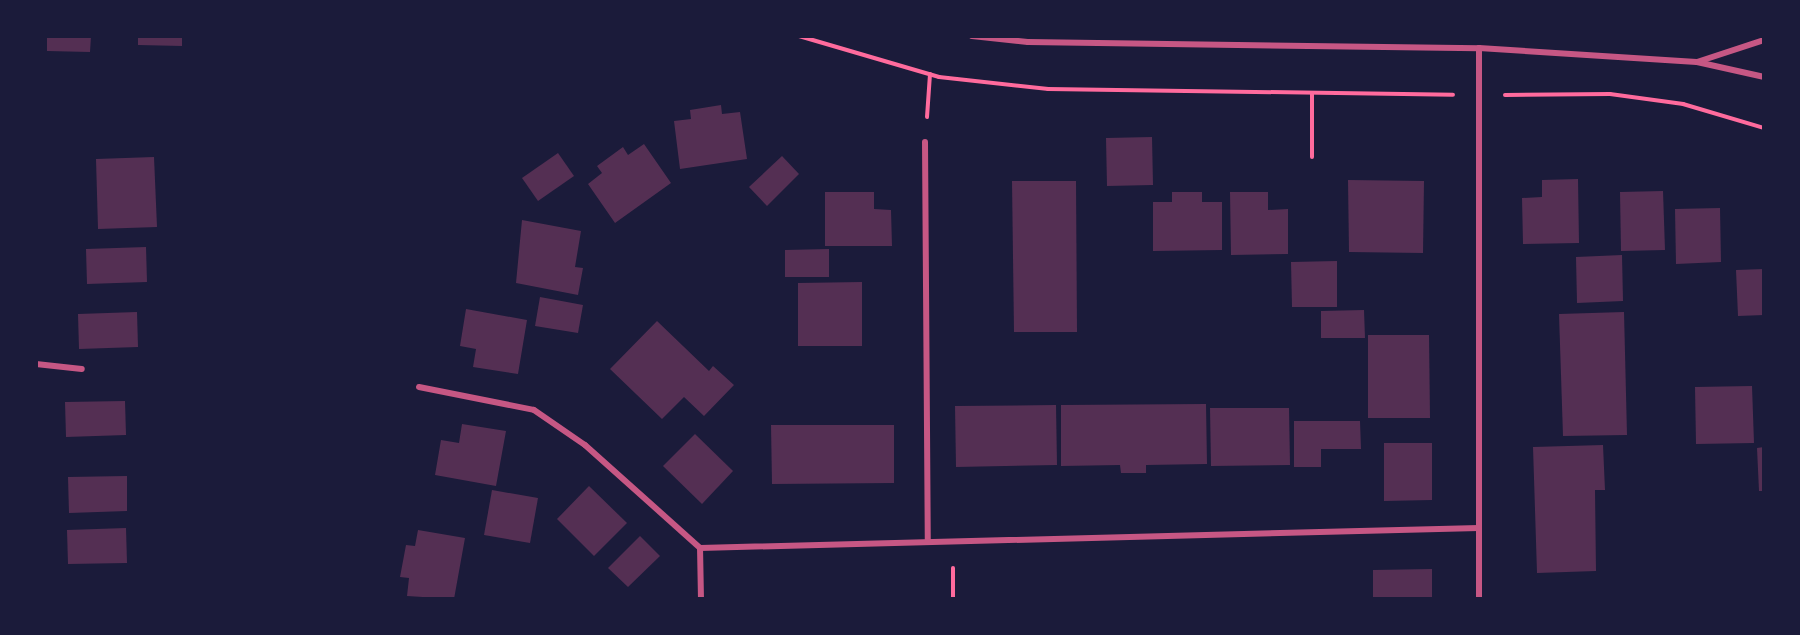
<!DOCTYPE html>
<style>
body{margin:0}
#map{position:relative;width:1800px;height:635px;overflow:hidden;background:#1b1b3a;font-family:"Times New Roman",serif}
div>[style]{position:absolute}
.building>*{inset:0;background:#542f53}
.path>*{height:4px;margin:-2px;padding:0 2px;transform-origin:2px;border-radius:2px;background:#ff6b9d}
.minor>*{height:6px;margin:-3px;padding:0 3px;transform-origin:3px;border-radius:3px;background:#c65784}
span{translate:-50% -50%;white-space:nowrap;text-align:center;line-height:1.15;-webkit-text-stroke:4.5px #1b1b3a;paint-order:stroke}
.frame{position:absolute;inset:0;border:38px solid #1b1b3a;pointer-events:none}
</style>
<div id="map">
<div class="building">
<i style="clip-path:polygon(47px 36px,91px 36px,90px 52px,47px 51px)"></i>
<i style="clip-path:polygon(138px 36px,182px 36px,182px 46px,138px 45px)"></i>
<i style="clip-path:polygon(721px 105px,722px 114px,740px 112px,747px 159px,680px 169px,674px 121px,691px 119px,690px 110px)"></i>
<i style="clip-path:polygon(1152px 137px,1153px 185px,1107px 186px,1106px 138px)"></i>
<i style="clip-path:polygon(644px 144px,671px 183px,615px 223px,588px 184px,602px 173px,597px 166px,623px 147px,628px 155px)"></i>
<i style="clip-path:polygon(558px 153px,574px 176px,538px 201px,522px 178px)"></i>
<i style="clip-path:polygon(782px 156px,799px 174px,767px 206px,749px 187px)"></i>
<i style="clip-path:polygon(154px 157px,157px 227px,98px 229px,96px 159px)"></i>
<i style="clip-path:polygon(1578px 179px,1579px 243px,1523px 244px,1522px 198px,1542px 197px,1542px 180px)"></i>
<i style="clip-path:polygon(1348px 180px,1424px 181px,1423px 253px,1349px 252px)"></i>
<i style="clip-path:polygon(1012px 181px,1076px 181px,1077px 332px,1014px 332px)"></i>
<i style="clip-path:polygon(1663px 191px,1665px 250px,1621px 251px,1620px 192px)"></i>
<i style="clip-path:polygon(825px 192px,874px 192px,874px 209px,891px 210px,892px 246px,825px 246px)"></i>
<i style="clip-path:polygon(1172px 192px,1202px 192px,1202px 202px,1222px 202px,1222px 250px,1153px 251px,1153px 202px,1172px 202px)"></i>
<i style="clip-path:polygon(1230px 192px,1268px 192px,1268px 210px,1288px 209px,1288px 254px,1231px 255px)"></i>
<i style="clip-path:polygon(1720px 208px,1721px 262px,1676px 264px,1675px 209px)"></i>
<i style="clip-path:polygon(522px 220px,581px 231px,575px 267px,583px 268px,578px 295px,516px 283px)"></i>
<i style="clip-path:polygon(146px 247px,147px 282px,87px 284px,86px 249px)"></i>
<i style="clip-path:polygon(829px 249px,829px 277px,785px 277px,785px 250px)"></i>
<i style="clip-path:polygon(1622px 255px,1623px 301px,1577px 303px,1576px 257px)"></i>
<i style="clip-path:polygon(1337px 261px,1337px 307px,1292px 307px,1291px 262px)"></i>
<i style="clip-path:polygon(1764px 269px,1764px 315px,1738px 316px,1736px 270px)"></i>
<i style="clip-path:polygon(862px 282px,862px 346px,798px 346px,798px 283px)"></i>
<i style="clip-path:polygon(540px 297px,583px 305px,578px 333px,535px 326px)"></i>
<i style="clip-path:polygon(466px 309px,527px 320px,518px 374px,473px 367px,476px 349px,460px 346px)"></i>
<i style="clip-path:polygon(1364px 310px,1365px 338px,1321px 338px,1321px 311px)"></i>
<i style="clip-path:polygon(137px 312px,138px 347px,79px 349px,78px 314px)"></i>
<i style="clip-path:polygon(1624px 312px,1627px 435px,1563px 436px,1559px 314px)"></i>
<i style="clip-path:polygon(657px 321px,709px 371px,713px 366px,734px 385px,704px 416px,684px 397px,662px 419px,610px 369px)"></i>
<i style="clip-path:polygon(1368px 335px,1429px 335px,1430px 418px,1368px 418px)"></i>
<i style="clip-path:polygon(1752px 386px,1754px 443px,1696px 444px,1695px 387px)"></i>
<i style="clip-path:polygon(125px 401px,126px 435px,66px 437px,65px 402px)"></i>
<i style="clip-path:polygon(1206px 404px,1207px 464px,1146px 465px,1146px 473px,1121px 473px,1120px 465px,1061px 466px,1061px 405px)"></i>
<i style="clip-path:polygon(1056px 405px,1057px 465px,956px 467px,955px 406px)"></i>
<i style="clip-path:polygon(1210px 408px,1289px 408px,1290px 465px,1211px 466px)"></i>
<i style="clip-path:polygon(1294px 421px,1360px 421px,1361px 449px,1321px 449px,1321px 467px,1294px 467px)"></i>
<i style="clip-path:polygon(462px 424px,506px 431px,496px 486px,435px 475px,441px 440px,459px 443px)"></i>
<i style="clip-path:polygon(771px 425px,894px 425px,894px 483px,772px 484px)"></i>
<i style="clip-path:polygon(695px 434px,733px 471px,702px 504px,663px 466px)"></i>
<i style="clip-path:polygon(1384px 443px,1432px 443px,1432px 500px,1384px 501px)"></i>
<i style="clip-path:polygon(1603px 445px,1605px 490px,1595px 490px,1596px 571px,1537px 573px,1533px 447px)"></i>
<i style="clip-path:polygon(1764px 447px,1764px 491px,1759px 491px,1757px 448px)"></i>
<i style="clip-path:polygon(127px 476px,127px 511px,69px 513px,68px 477px)"></i>
<i style="clip-path:polygon(589px 486px,627px 523px,594px 556px,557px 519px)"></i>
<i style="clip-path:polygon(492px 490px,538px 498px,530px 543px,484px 535px)"></i>
<i style="clip-path:polygon(126px 528px,127px 563px,68px 564px,67px 530px)"></i>
<i style="clip-path:polygon(418px 530px,465px 538px,454px 599px,407px 596px,409px 578px,400px 577px,406px 545px,415px 546px)"></i>
<i style="clip-path:polygon(640px 536px,660px 556px,628px 587px,608px 568px)"></i>
<i style="clip-path:polygon(1432px 569px,1432px 599px,1373px 599px,1373px 570px)"></i>
<i style="clip-path:polygon(965px 597px,1015px 597px,1015px 599px,965px 599px)"></i>
</div>
<div class="path">
<i style="left:799px;top:36px;width:146px;rotate:16.3deg"></i>
<i style="left:939px;top:77px;width:110px;rotate:6.3deg"></i>
<i style="left:1048px;top:89px;width:405px;rotate:0.8deg"></i>
<i style="left:1312px;top:94px;width:63px;rotate:90deg"></i>
<i style="left:1505px;top:95px;width:105px;rotate:-0.5deg"></i>
<i style="left:1610px;top:94px;width:74px;rotate:7.8deg"></i>
<i style="left:1683px;top:104px;width:84px;rotate:16.5deg"></i>
<i style="left:927px;top:117px;width:43px;rotate:-86deg"></i>
<i style="left:953px;top:568px;width:31px;rotate:90deg"></i>
</div>
<div class="minor">
<i style="left:972px;top:36px;width:56px;rotate:6.1deg"></i>
<i style="left:1028px;top:42px;width:451px;rotate:0.8deg"></i>
<i style="left:1479px;top:48px;width:218px;rotate:3.7deg"></i>
<i style="left:1697px;top:62px;width:69px;rotate:12.6deg"></i>
<i style="left:1479px;top:48px;width:551px;rotate:90deg"></i>
<i style="left:1697px;top:62px;width:71px;rotate:-18.2deg"></i>
<i style="left:925px;top:142px;width:399px;rotate:89.6deg"></i>
<i style="left:36px;top:364px;width:46px;rotate:6.2deg"></i>
<i style="left:419px;top:387px;width:117px;rotate:11.3deg"></i>
<i style="left:534px;top:410px;width:62px;rotate:34.5deg"></i>
<i style="left:585px;top:445px;width:154px;rotate:41.8deg"></i>
<i style="left:701px;top:599px;width:51px;rotate:-91.1deg"></i>
<i style="left:700px;top:548px;width:779px;rotate:-1.47deg"></i>
</div>
<div class="frame"></div>
</div>
